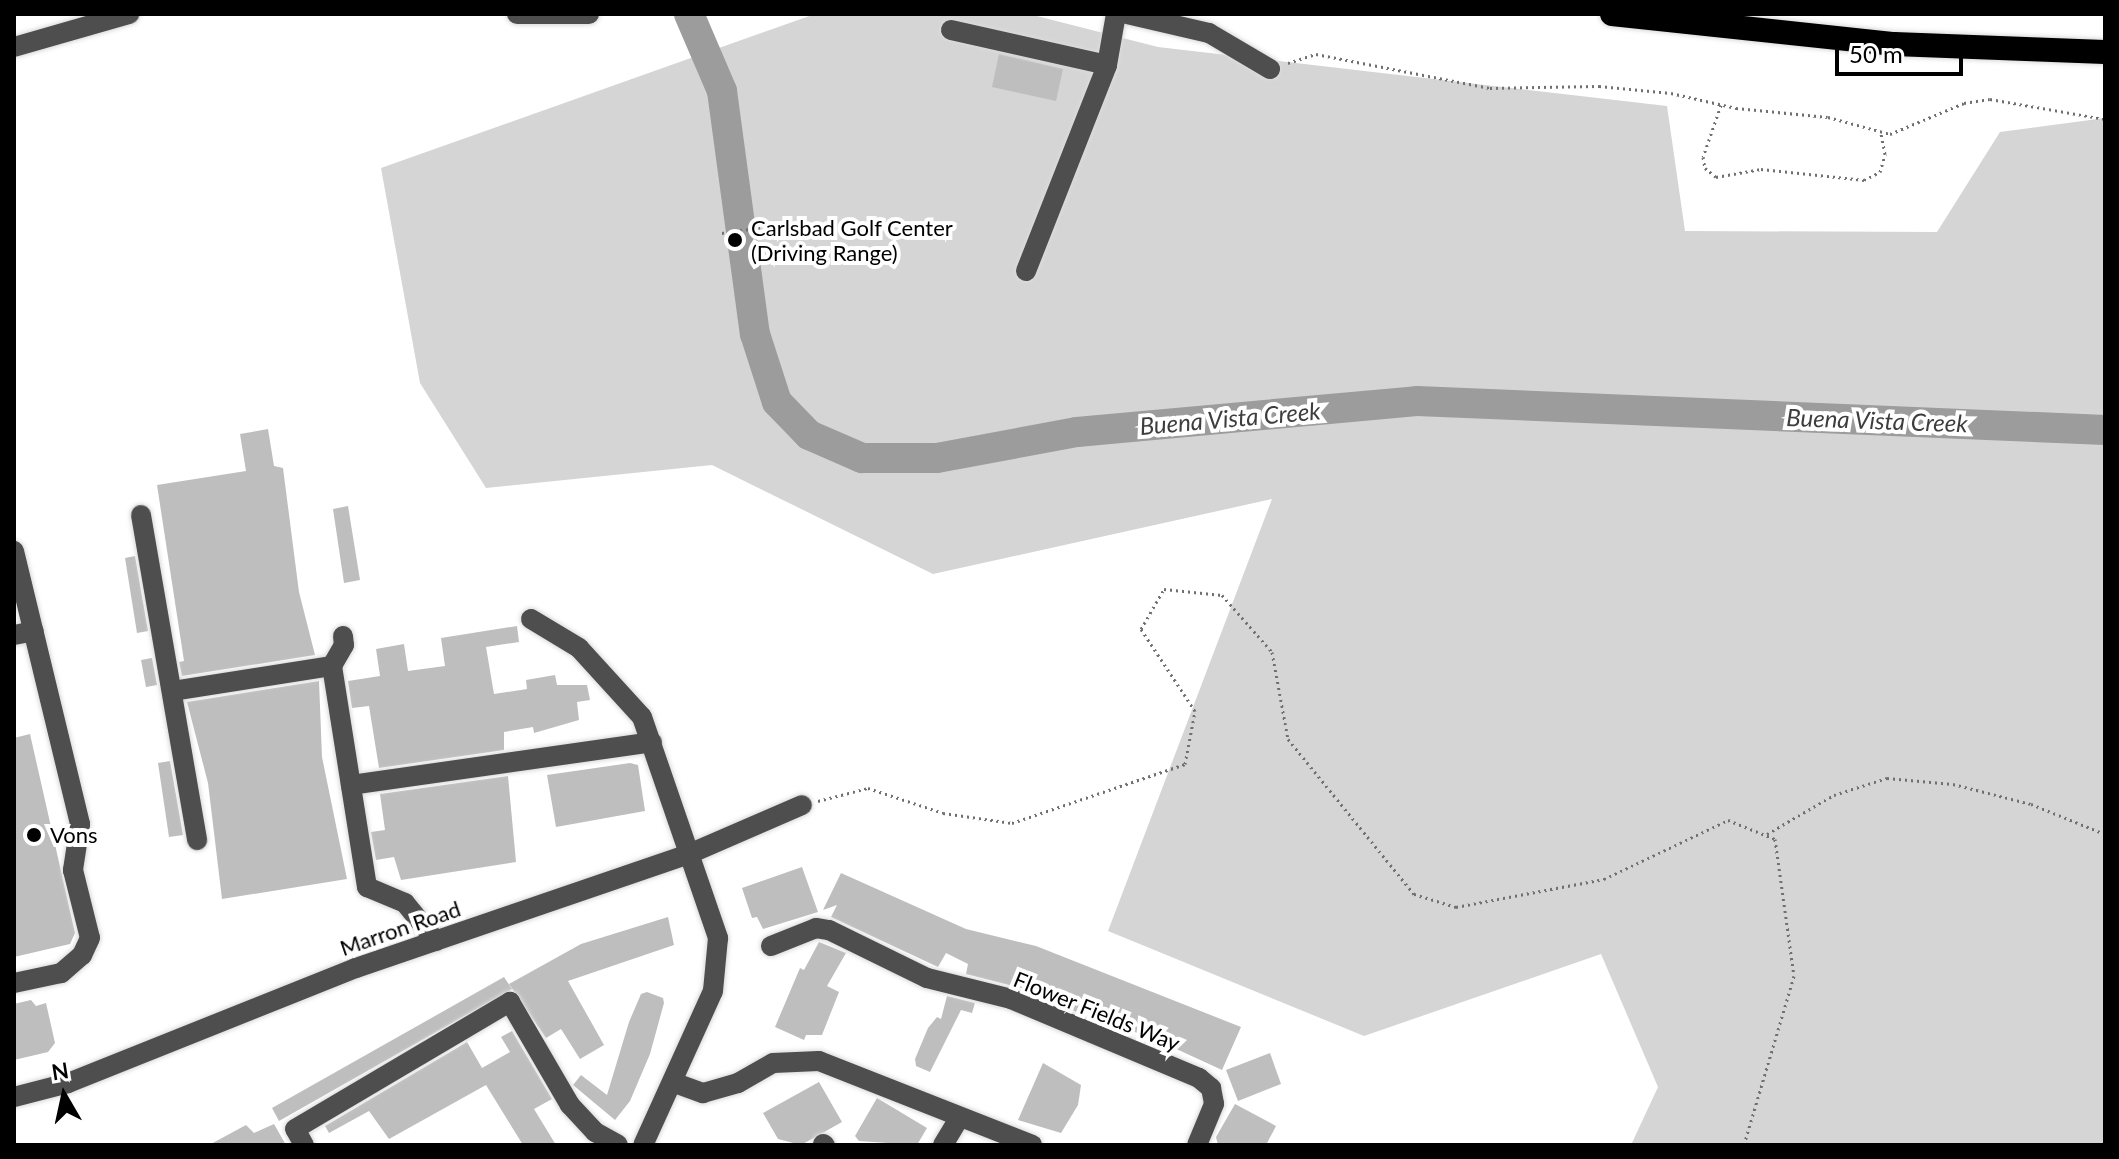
<!DOCTYPE html>
<style>
body{margin:0}
#map{position:relative;width:2119px;height:1159px;overflow:hidden;background:#fff;font-family:Lato,sans-serif}
div>[style]{position:absolute}
.green>*{inset:0;background:#d5d5d5}
.river>*{height:30px;margin:-15px;padding:0 15px;transform-origin:15px;border-radius:15px;background:#9c9c9c}
.building>*{inset:0;background:#bebebe}
.path>*{height:3px;margin-top:-1.5px;transform-origin:0;background:repeating-linear-gradient(90deg,#707070 0 2px,transparent 0 6px)}
.roads{filter:drop-shadow(0 0 2px #dbdbdb) drop-shadow(0 0 2px #dbdbdb)}
.minor>*{height:20px;margin:-10px;padding:0 10px;transform-origin:10px;border-radius:10px;background:#4e4e4e}
.highway>*{height:24px;margin:-12px;padding:0 12px;transform-origin:12px;border-radius:12px;background:#000}
.dots>*{width:22px;height:22px;translate:-50% -50%;box-sizing:border-box;border:4px solid #fff;border-radius:50%}
span{translate:-50% -50%;white-space:nowrap;text-align:center;line-height:1.15;-webkit-text-stroke:8px #fff;paint-order:stroke}
.poi-label{font-size:22px;color:#000}
.left{translate:0 -50%;text-align:left}
.street-label{font-size:22px;color:#000}
.water-label{font-size:24px;color:#3d3d3d;font-style:italic}
.frame{position:absolute;inset:0;border:16px solid #000;pointer-events:none}
.north{position:absolute;left:24px;top:1055px;width:80px;height:80px;-webkit-text-stroke:6px #fff;paint-order:stroke;rotate:351deg;font-size:22px;font-weight:700;line-height:32px;text-align:center;color:#000}
.north::after{content:'';display:block;margin:auto;width:28px;height:36px;background:#000;clip-path:polygon(50% 0,100% 100%,50% 72%,0 100%)}
.scale{position:absolute;left:1835px;top:40px;width:128px;height:36px;box-sizing:border-box;border:4px solid #000;border-top:0;padding-left:10px;font-size:24px;line-height:28px;white-space:nowrap;color:#000;-webkit-text-stroke:6px #fff;paint-order:stroke}
</style>
<div id="map">
<div class="green">
<i style="clip-path:polygon(815px 14px,1029px 14px,1158px 47px,1667px 106px,1685px 231px,1937px 232px,2000px 132px,2105px 118px,2105px 1145px,1631px 1145px,1658px 1087px,1601px 954px,1364px 1036px,1108px 931px,1272px 499px,933px 574px,712px 465px,486px 488px,420px 383px,381px 168px)"></i>
</div>
<div class="river">
<i style="left:689px;top:14px;width:84px;rotate:66.8deg"></i>
<i style="left:722px;top:91px;width:245px;rotate:82.3deg"></i>
<i style="left:755px;top:334px;width:71px;rotate:72.1deg"></i>
<i style="left:777px;top:402px;width:46px;rotate:45.9deg"></i>
<i style="left:809px;top:435px;width:58px;rotate:23.5deg"></i>
<i style="left:862px;top:458px;width:75px"></i>
<i style="left:937px;top:458px;width:142px;rotate:-10.5deg"></i>
<i style="left:1077px;top:432px;width:341px;rotate:-5.2deg"></i>
<i style="left:1417px;top:401px;width:689px;rotate:2.41deg"></i>
</div>
<div class="building">
<i style="clip-path:polygon(999px 54px,1063px 69px,1056px 101px,992px 87px)"></i>
<i style="clip-path:polygon(268px 429px,274px 466px,283px 468px,299px 592px,315px 655px,182px 676px,179px 662px,184px 661px,157px 485px,246px 471px,240px 434px)"></i>
<i style="clip-path:polygon(348px 506px,360px 580px,344px 583px,333px 509px)"></i>
<i style="clip-path:polygon(135px 556px,148px 631px,137px 633px,125px 558px)"></i>
<i style="clip-path:polygon(517px 626px,519px 642px,486px 647px,494px 694px,527px 689px,526px 680px,555px 675px,557px 685px,587px 685px,590px 700px,577px 702px,579px 720px,534px 733px,533px 727px,504px 732px,504px 750px,379px 768px,369px 706px,352px 708px,348px 681px,380px 676px,376px 649px,404px 644px,408px 671px,445px 666px,441px 638px)"></i>
<i style="clip-path:polygon(152px 658px,157px 685px,146px 687px,141px 660px)"></i>
<i style="clip-path:polygon(319px 681px,322px 757px,347px 879px,222px 899px,208px 783px,187px 702px)"></i>
<i style="clip-path:polygon(30px 734px,75px 933px,70px 944px,14px 957px,14px 738px)"></i>
<i style="clip-path:polygon(170px 761px,183px 835px,169px 837px,158px 763px)"></i>
<i style="clip-path:polygon(630px 763px,638px 765px,645px 811px,556px 827px,547px 775px)"></i>
<i style="clip-path:polygon(508px 776px,516px 862px,401px 880px,394px 857px,376px 860px,371px 832px,385px 830px,380px 794px)"></i>
<i style="clip-path:polygon(802px 867px,818px 912px,763px 929px,757px 917px,752px 918px,742px 888px)"></i>
<i style="clip-path:polygon(841px 873px,966px 929px,1036px 946px,1241px 1027px,1222px 1070px,1146px 1035px,1107px 1025px,1110px 1017px,1079px 1005px,1076px 1012px,1041px 993px,966px 974px,968px 964px,946px 953px,938px 967px,831px 917px,837px 905px,823px 910px)"></i>
<i style="clip-path:polygon(668px 917px,674px 945px,568px 981px,604px 1045px,580px 1059px,561px 1029px,546px 1038px,509px 984px,581px 944px)"></i>
<i style="clip-path:polygon(819px 942px,846px 953px,827px 986px,839px 992px,822px 1035px,806px 1035px,804px 1040px,775px 1027px,800px 968px,804px 970px)"></i>
<i style="clip-path:polygon(504px 977px,512px 989px,279px 1121px,272px 1108px)"></i>
<i style="clip-path:polygon(647px 992px,663px 998px,664px 1003px,650px 1054px,630px 1101px,615px 1120px,573px 1085px,581px 1075px,607px 1095px,629px 1022px,641px 994px)"></i>
<i style="clip-path:polygon(947px 996px,975px 1003px,972px 1013px,961px 1010px,930px 1072px,916px 1066px,915px 1059px,928px 1028px,937px 1017px,941px 1019px)"></i>
<i style="clip-path:polygon(31px 1000px,36px 1006px,46px 1003px,55px 1043px,48px 1052px,14px 1060px,14px 1004px)"></i>
<i style="clip-path:polygon(512px 1031px,552px 1099px,534px 1109px,556px 1145px,523px 1145px,486px 1085px,389px 1139px,369px 1111px,329px 1133px,325px 1126px,467px 1042px,482px 1068px,510px 1052px,501px 1037px)"></i>
<i style="clip-path:polygon(1270px 1053px,1281px 1084px,1238px 1101px,1226px 1070px)"></i>
<i style="clip-path:polygon(1043px 1063px,1081px 1085px,1078px 1105px,1061px 1133px,1018px 1120px)"></i>
<i style="clip-path:polygon(819px 1082px,842px 1122px,801px 1145px,778px 1139px,763px 1113px)"></i>
<i style="clip-path:polygon(877px 1098px,927px 1128px,917px 1145px,859px 1141px,855px 1136px)"></i>
<i style="clip-path:polygon(1235px 1104px,1276px 1126px,1266px 1145px,1218px 1145px,1216px 1137px)"></i>
<i style="clip-path:polygon(274px 1124px,286px 1145px,209px 1145px,246px 1125px,254px 1133px)"></i>
</div>
<div class="path">
<i style="left:1288px;top:63px;width:29px;rotate:-18deg"></i>
<i style="left:1316px;top:54px;width:177px;rotate:11.1deg"></i>
<i style="left:1490px;top:88px;width:109px;rotate:-1.1deg"></i>
<i style="left:1599px;top:86px;width:72px;rotate:5.6deg"></i>
<i style="left:1671px;top:93px;width:67px;rotate:13deg"></i>
<i style="left:1736px;top:108px;width:92px;rotate:5.6deg"></i>
<i style="left:1828px;top:117px;width:64px;rotate:15.3deg"></i>
<i style="left:1890px;top:134px;width:80px;rotate:-22.7deg"></i>
<i style="left:1964px;top:103px;width:26px;rotate:-9deg"></i>
<i style="left:1990px;top:99px;width:117px;rotate:9.9deg"></i>
<i style="left:1721px;top:105px;width:55px;rotate:109.1deg"></i>
<i style="left:1703px;top:157px;width:11px;rotate:80deg"></i>
<i style="left:1705px;top:168px;width:14px;rotate:39deg"></i>
<i style="left:1716px;top:177px;width:46px;rotate:-10.1deg"></i>
<i style="left:1761px;top:169px;width:104px;rotate:6.1deg"></i>
<i style="left:1864px;top:180px;width:18px;rotate:-27deg"></i>
<i style="left:1880px;top:172px;width:19px;rotate:-74deg"></i>
<i style="left:1885px;top:154px;width:21px;rotate:-101deg"></i>
<i style="left:722px;top:233px;width:41px;rotate:-8.3deg"></i>
<i style="left:818px;top:801px;width:52px;rotate:-14.6deg"></i>
<i style="left:868px;top:788px;width:79px;rotate:18.4deg"></i>
<i style="left:943px;top:813px;width:70px;rotate:8.2deg"></i>
<i style="left:1012px;top:823px;width:183px;rotate:-18.8deg"></i>
<i style="left:1185px;top:764px;width:54px;rotate:-79.3deg"></i>
<i style="left:1195px;top:711px;width:98px;rotate:-123.4deg"></i>
<i style="left:1141px;top:629px;width:46px;rotate:-60.1deg"></i>
<i style="left:1164px;top:589px;width:58px;rotate:5.9deg"></i>
<i style="left:1222px;top:595px;width:76px;rotate:48.7deg"></i>
<i style="left:1272px;top:652px;width:88px;rotate:79.6deg"></i>
<i style="left:1288px;top:739px;width:200px;rotate:50.9deg"></i>
<i style="left:1414px;top:894px;width:44px;rotate:17.2deg"></i>
<i style="left:1456px;top:907px;width:151px;rotate:-10.7deg"></i>
<i style="left:1604px;top:879px;width:137px;rotate:-25.4deg"></i>
<i style="left:1728px;top:820px;width:51px;rotate:22deg"></i>
<i style="left:1775px;top:839px;width:138px;rotate:82.1deg"></i>
<i style="left:1794px;top:976px;width:176px;rotate:106.5deg"></i>
<i style="left:1767px;top:834px;width:78px;rotate:-30.2deg"></i>
<i style="left:1834px;top:795px;width:56px;rotate:-17.8deg"></i>
<i style="left:1887px;top:778px;width:66px;rotate:5.2deg"></i>
<i style="left:1953px;top:784px;width:81px;rotate:14.4deg"></i>
<i style="left:2031px;top:804px;width:80px;rotate:22.1deg"></i>
</div>
<div class="roads">
<div class="minor">
<i style="left:517px;top:14px;width:72px"></i>
<i style="left:1127px;top:14px;width:84px;rotate:13deg"></i>
<i style="left:1209px;top:33px;width:71px;rotate:30.5deg"></i>
<i style="left:951px;top:30px;width:160px;rotate:12.6deg"></i>
<i style="left:14px;top:47px;width:120px;rotate:-16deg"></i>
<i style="left:1026px;top:271px;width:221px;rotate:-68.5deg"></i>
<i style="left:1107px;top:65px;width:52px;rotate:-80deg"></i>
<i style="left:141px;top:515px;width:330px;rotate:80.2deg"></i>
<i style="left:14px;top:551px;width:281px;rotate:76.4deg"></i>
<i style="left:80px;top:824px;width:47px;rotate:98.7deg"></i>
<i style="left:73px;top:870px;width:70px;rotate:76deg"></i>
<i style="left:90px;top:938px;width:19px;rotate:115deg"></i>
<i style="left:82px;top:955px;width:28px;rotate:139deg"></i>
<i style="left:61px;top:973px;width:48px;rotate:168deg"></i>
<i style="left:531px;top:619px;width:56px;rotate:31.1deg"></i>
<i style="left:579px;top:648px;width:93px;rotate:47.6deg"></i>
<i style="left:642px;top:717px;width:234px;rotate:71deg"></i>
<i style="left:718px;top:938px;width:53px;rotate:95.4deg"></i>
<i style="left:713px;top:991px;width:169px;rotate:114.4deg"></i>
<i style="left:14px;top:635px;width:20px;rotate:-11deg"></i>
<i style="left:343px;top:636px;width:9px;rotate:84deg"></i>
<i style="left:344px;top:645px;width:24px;rotate:120deg"></i>
<i style="left:332px;top:666px;width:224px;rotate:81deg"></i>
<i style="left:367px;top:887px;width:41px;rotate:22.8deg"></i>
<i style="left:405px;top:903px;width:49px;rotate:50.8deg"></i>
<i style="left:172px;top:691px;width:162px;rotate:-8.9deg"></i>
<i style="left:351px;top:785px;width:304px;rotate:-8.1deg"></i>
<i style="left:771px;top:946px;width:48px;rotate:-21.8deg"></i>
<i style="left:816px;top:928px;width:13px;rotate:9deg"></i>
<i style="left:829px;top:930px;width:109px;rotate:26.1deg"></i>
<i style="left:927px;top:978px;width:87px;rotate:14deg"></i>
<i style="left:1011px;top:999px;width:204px;rotate:22.8deg"></i>
<i style="left:1199px;top:1078px;width:16px;rotate:40deg"></i>
<i style="left:1211px;top:1088px;width:16px;rotate:79deg"></i>
<i style="left:1214px;top:1104px;width:44px;rotate:112.5deg"></i>
<i style="left:675px;top:1083px;width:30px;rotate:20deg"></i>
<i style="left:703px;top:1093px;width:36px;rotate:-16deg"></i>
<i style="left:738px;top:1083px;width:40px;rotate:-29.7deg"></i>
<i style="left:773px;top:1063px;width:46px;rotate:-2.5deg"></i>
<i style="left:819px;top:1061px;width:229px;rotate:21.5deg"></i>
<i style="left:14px;top:1097px;width:56px;rotate:-14.5deg"></i>
<i style="left:68px;top:1083px;width:310px;rotate:-21.8deg"></i>
<i style="left:356px;top:968px;width:352px;rotate:-18.9deg"></i>
<i style="left:689px;top:854px;width:123px;rotate:-23.4deg"></i>
<i style="left:823px;top:1144px;width:2px;rotate:27deg"></i>
<i style="left:304px;top:1145px;width:18px;rotate:-119deg"></i>
<i style="left:295px;top:1129px;width:250px;rotate:-30.6deg"></i>
<i style="left:510px;top:1002px;width:119px;rotate:59.8deg"></i>
<i style="left:570px;top:1105px;width:37px;rotate:47deg"></i>
<i style="left:595px;top:1132px;width:26px;rotate:29deg"></i>
<i style="left:943px;top:1145px;width:31px;rotate:-59deg"></i>
</div>
<div class="highway">
<i style="left:1612px;top:14px;width:284px;rotate:6.1deg"></i>
<i style="left:1894px;top:44px;width:211px;rotate:2.2deg"></i>
</div>
</div>
<div class="dots">
<i style="left:735px;top:240px;background:#000"></i>
<i style="left:34px;top:835px;background:#000"></i>
</div>
<div class="poi-label">
<span class="left" style="left:751px;top:240px">Carlsbad Golf Center<br>(Driving Range)</span>
<span class="left" style="left:50px;top:835px">Vons</span>
</div>
<div class="street-label">
<span style="left:400px;top:928px;rotate:-19deg">Marron Road</span>
<span style="left:1097px;top:1011px;rotate:22deg">Flower Fields Way</span>
</div>
<div class="water-label">
<span style="left:1230px;top:418px;rotate:-5deg">Buena Vista Creek</span>
<span style="left:1877px;top:420px;rotate:2deg">Buena Vista Creek</span>
</div>
<div class="frame"></div>
<div class="north">N</div>
<div class="scale">50 m</div>
</div>
